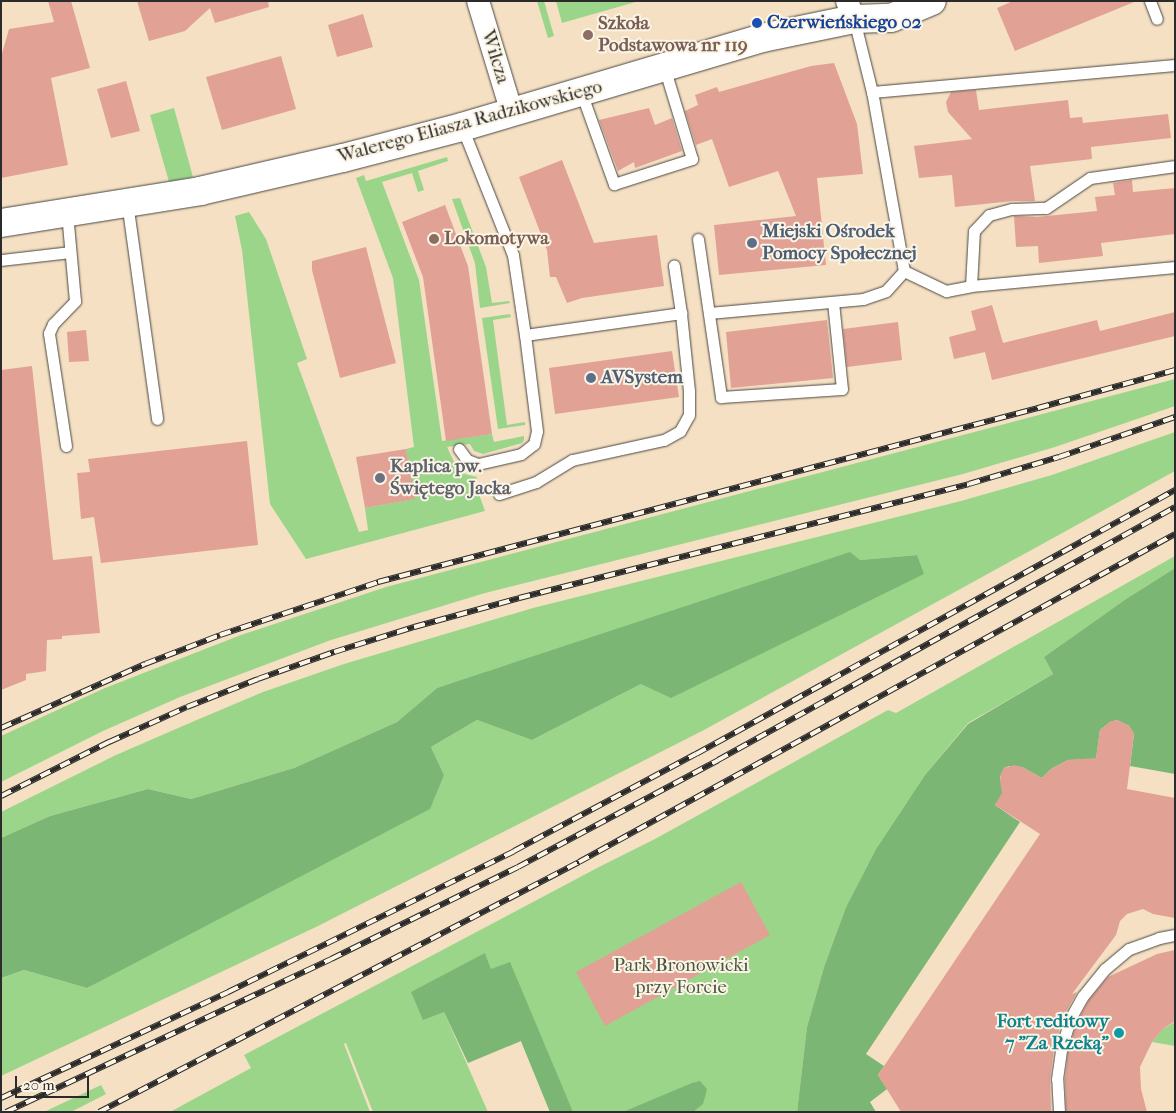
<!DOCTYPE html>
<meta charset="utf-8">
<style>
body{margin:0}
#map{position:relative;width:1176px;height:1113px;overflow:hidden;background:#f5e0c3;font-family:"IM FELL French Canon",serif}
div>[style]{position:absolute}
.green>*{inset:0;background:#9bd589}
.forest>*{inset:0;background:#7cb675}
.building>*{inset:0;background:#e1a195}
.roads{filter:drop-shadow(0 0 1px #494642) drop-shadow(0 0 1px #494642)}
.service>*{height:11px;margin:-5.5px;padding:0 5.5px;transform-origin:5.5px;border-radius:5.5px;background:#fff}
.minor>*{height:22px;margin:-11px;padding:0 11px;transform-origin:11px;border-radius:11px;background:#fff}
.tertiary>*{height:28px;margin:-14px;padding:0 14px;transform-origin:14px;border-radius:14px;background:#fff}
.rail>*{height:5.5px;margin-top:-2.75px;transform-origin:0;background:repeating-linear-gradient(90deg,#fcf5e5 0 11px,#2b2b2b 0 22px);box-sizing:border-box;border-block:1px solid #2b2b2b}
.dots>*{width:14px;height:14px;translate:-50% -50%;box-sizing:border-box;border:2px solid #fcf5e5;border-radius:50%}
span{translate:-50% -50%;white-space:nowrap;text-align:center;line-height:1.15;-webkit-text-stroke:4px #fcf5e5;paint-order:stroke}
.transit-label{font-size:19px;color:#164399;font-weight:700}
.left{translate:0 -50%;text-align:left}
.education-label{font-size:19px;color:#785e54;font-weight:700}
.street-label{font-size:19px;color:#2b2b2b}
.service-label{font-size:19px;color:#4e5e75;font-weight:700}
.worship-label{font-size:19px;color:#5b616d;font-weight:700}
.park-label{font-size:19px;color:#475642}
.culture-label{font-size:19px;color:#0d838f;font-weight:700}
.right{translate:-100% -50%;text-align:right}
.frame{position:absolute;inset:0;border:2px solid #2b2b2b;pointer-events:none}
.scale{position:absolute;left:15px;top:1076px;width:74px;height:22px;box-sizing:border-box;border:2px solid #2b2b2b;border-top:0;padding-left:6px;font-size:15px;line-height:18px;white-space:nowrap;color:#2b2b2b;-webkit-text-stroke:4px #fcf5e5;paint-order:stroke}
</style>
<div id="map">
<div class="green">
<i style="clip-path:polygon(537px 1px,544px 1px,554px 36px,548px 38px)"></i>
<i style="clip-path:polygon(556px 1px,639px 1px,562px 23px)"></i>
<i style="clip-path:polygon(174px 108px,193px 177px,169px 182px,150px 115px)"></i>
<i style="clip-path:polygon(447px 157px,448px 161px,418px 171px,424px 190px,418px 192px,412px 173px,382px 182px,419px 280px,442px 441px,492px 434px,494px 442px,524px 436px,524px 440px,522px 443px,483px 454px,474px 451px,470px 444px,447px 447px,456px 466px,465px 474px,477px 477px,475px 483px,485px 511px,306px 559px,270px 504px,242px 250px,235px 216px,249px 212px,266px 239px,307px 359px,297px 363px,359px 532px,368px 530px,365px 508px,414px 499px,406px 449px,414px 447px,393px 278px,356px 178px,364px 175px,366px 181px)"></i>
<i style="clip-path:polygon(460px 198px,486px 267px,492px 303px,509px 301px,510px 303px,480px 308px,475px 263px,452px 199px)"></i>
<i style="clip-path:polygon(510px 314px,511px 317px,493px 320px,507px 425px,525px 422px,525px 425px,498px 429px,482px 318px)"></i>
<i style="clip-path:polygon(1175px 379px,1175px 406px,1055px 447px,963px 474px,485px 593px,331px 640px,180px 697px,103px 731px,1px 782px,1px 736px,105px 688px,241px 635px,386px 587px)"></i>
<i style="clip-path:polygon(1175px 432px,1175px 471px,704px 730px,316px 927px,1px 1076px,1px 978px,24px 970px,87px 988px,444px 775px,431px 747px,477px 720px,532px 740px,641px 684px,917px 555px,860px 560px,437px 688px,397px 722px,294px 768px,191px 799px,148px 789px,50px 816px,1px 838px,1px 812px,116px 755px,192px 722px,263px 692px,344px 664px,533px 608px,961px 501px,1052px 475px)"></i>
<i style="clip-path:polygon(1175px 556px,1175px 568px,1126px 599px,1044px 657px,1053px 674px,968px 723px,925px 775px,876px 849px,846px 907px,824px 967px,807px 1027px,797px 1112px,550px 1112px,485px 954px,444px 1012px,488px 1112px,373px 1112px,346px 1043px,344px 1044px,370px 1112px,170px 1112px,251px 1068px,244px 1055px,599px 867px,655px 839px,888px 710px,896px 713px)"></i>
<i style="clip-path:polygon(1175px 1022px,1175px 1046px,1152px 1042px,1163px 1029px)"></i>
<i style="clip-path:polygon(101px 1085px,106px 1094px,71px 1112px,44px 1112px)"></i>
</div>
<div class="forest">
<i style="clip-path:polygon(850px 552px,860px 560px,917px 555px,924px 574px,671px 698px,641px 684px,532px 740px,477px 720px,431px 747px,444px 775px,430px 809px,87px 988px,24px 970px,1px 978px,1px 838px,50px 816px,148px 789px,191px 799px,294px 768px,397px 722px,437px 688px)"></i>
<i style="clip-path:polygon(1175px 568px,1175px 774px,1130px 766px,1134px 734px,1129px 726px,1117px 720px,1110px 722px,1100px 730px,1096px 759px,1068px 760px,1051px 769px,1042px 778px,1022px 767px,1009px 766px,1004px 768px,1000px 777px,1003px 793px,995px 805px,1020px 822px,866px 1054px,884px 1066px,878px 1075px,887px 1089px,870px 1102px,876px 1112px,797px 1112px,807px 1027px,824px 967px,846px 907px,876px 849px,925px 775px,968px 724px,1053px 674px,1044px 657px,1126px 599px)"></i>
<i style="clip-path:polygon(485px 953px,491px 969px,510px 962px,573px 1112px,550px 1112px,521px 1041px,468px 1063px,444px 1012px,423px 1020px,411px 992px)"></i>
<i style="clip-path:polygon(700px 1081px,707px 1089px,705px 1097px,703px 1104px,693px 1112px,623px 1112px,692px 1083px)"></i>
</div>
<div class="building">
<i style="clip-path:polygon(48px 1px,71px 1px,90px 68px,51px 78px,68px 165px,1px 178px,1px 57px,9px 29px,54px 22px)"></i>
<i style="clip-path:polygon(137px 1px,268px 1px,269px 7px,215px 23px,210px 8px,185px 31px,149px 41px)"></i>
<i style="clip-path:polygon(1013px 1px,1134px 1px,1134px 2px,1015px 51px,997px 8px)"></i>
<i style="clip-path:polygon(363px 14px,373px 47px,337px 57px,328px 25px)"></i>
<i style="clip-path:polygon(281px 56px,296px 109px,222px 130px,206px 77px)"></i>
<i style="clip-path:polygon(834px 63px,857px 124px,863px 174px,817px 178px,826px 265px,719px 275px,714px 225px,796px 216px,778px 171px,729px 187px,712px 139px,696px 145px,685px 111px,698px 105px,695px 95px,717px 87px,719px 92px,811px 66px)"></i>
<i style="clip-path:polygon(126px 81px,140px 131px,111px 138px,97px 89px)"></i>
<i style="clip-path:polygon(976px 90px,979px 110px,1068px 100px,1070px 118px,1082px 117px,1083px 123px,1168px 114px,1171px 138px,1091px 147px,1092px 159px,1030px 166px,1035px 201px,1013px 201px,955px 207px,952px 175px,919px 178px,914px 146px,972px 139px,948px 112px,946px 102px,951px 92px)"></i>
<i style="clip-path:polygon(649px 108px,655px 125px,672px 118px,682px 151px,635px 168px,634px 162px,618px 171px,599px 120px)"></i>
<i style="clip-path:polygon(562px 160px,594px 243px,657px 235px,664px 286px,582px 298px,567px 303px,556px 277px,550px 277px,547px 250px,519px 177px)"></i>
<i style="clip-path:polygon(1132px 180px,1133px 192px,1175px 188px,1175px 234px,1101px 243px,1103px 256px,1039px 263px,1038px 246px,1016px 247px,1014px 216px,1037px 217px,1097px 211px,1095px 197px,1115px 195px,1113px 183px)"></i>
<i style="clip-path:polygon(445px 205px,468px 266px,492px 434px,446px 441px,423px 277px,402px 222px)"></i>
<i style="clip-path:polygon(366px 247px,396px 363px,340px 378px,312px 270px,312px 261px)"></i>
<i style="clip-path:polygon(992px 305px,1003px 343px,1097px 320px,1100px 331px,1175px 312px,1175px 336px,992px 380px,985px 352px,954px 359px,949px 337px,976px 330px,971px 311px)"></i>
<i style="clip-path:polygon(827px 320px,833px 378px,731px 388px,726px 332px)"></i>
<i style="clip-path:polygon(898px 322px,902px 360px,847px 367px,843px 329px)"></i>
<i style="clip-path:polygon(86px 330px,89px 361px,69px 362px,67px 332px)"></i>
<i style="clip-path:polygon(672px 351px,679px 397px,555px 414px,549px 368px)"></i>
<i style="clip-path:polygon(32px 366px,53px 560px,92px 556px,100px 633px,62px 636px,62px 639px,47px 640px,46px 671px,26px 674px,26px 680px,1px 690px,1px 370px)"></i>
<i style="clip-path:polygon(247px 441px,258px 545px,101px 563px,94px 517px,81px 519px,77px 473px,90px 472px,88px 459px)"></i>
<i style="clip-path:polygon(406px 449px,415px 499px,365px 508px,356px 457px)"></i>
<i style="clip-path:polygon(1117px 720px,1129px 726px,1134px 734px,1127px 789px,1175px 798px,1175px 918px,1153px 914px,1143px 909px,1127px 914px,1120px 921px,1116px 935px,1072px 994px,1077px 992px,1063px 1017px,1054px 1048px,1050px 1079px,1051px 1112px,901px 1112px,878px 1075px,1040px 834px,995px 805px,1002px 793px,1000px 781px,1001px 773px,1004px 768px,1014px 765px,1022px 767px,1042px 778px,1051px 769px,1068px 760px,1096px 758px,1100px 730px,1110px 722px)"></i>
<i style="clip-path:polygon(741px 882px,770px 935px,605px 1026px,576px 972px)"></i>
<i style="clip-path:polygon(1175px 950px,1175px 1021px,1163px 1029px,1152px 1042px,1140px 1067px,1141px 1089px,1147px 1112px,1066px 1112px,1065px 1079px,1068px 1051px,1077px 1022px,1089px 1000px,1108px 977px,1157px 954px)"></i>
</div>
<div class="roads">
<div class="service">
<i style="left:1150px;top:1px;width:19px;rotate:69deg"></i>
<i style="left:581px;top:92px;width:98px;rotate:70.3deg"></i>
<i style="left:614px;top:184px;width:82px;rotate:-17.8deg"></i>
<i style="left:692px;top:159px;width:96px;rotate:-106.9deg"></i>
<i style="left:872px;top:92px;width:304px;rotate:-5.1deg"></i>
<i style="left:462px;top:127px;width:138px;rotate:68.3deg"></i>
<i style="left:513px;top:255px;width:81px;rotate:81.5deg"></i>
<i style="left:525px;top:335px;width:158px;rotate:-8deg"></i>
<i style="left:681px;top:313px;width:48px;rotate:-98.5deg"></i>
<i style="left:127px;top:202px;width:219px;rotate:82.1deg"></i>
<i style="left:698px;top:239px;width:160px;rotate:81.7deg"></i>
<i style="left:721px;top:397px;width:121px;rotate:-3.8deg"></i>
<i style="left:842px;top:389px;width:87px;rotate:-95.9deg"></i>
<i style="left:1px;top:260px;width:69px;rotate:-6.6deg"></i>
<i style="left:904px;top:271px;width:47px;rotate:25.5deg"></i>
<i style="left:946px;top:291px;width:25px;rotate:-11deg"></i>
<i style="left:971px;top:286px;width:205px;rotate:-5.3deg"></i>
<i style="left:971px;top:286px;width:55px;rotate:-86.9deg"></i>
<i style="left:974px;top:231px;width:22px;rotate:-47deg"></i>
<i style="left:989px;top:215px;width:24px;rotate:-15deg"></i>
<i style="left:1012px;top:209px;width:34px;rotate:-2deg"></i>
<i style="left:1046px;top:208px;width:53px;rotate:-34.3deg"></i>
<i style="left:1090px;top:178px;width:86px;rotate:-8deg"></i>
<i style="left:709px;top:313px;width:155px;rotate:-5.2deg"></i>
<i style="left:863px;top:299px;width:24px;rotate:-19deg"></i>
<i style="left:886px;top:291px;width:27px;rotate:-48deg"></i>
<i style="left:904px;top:271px;width:182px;rotate:-100.1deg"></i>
<i style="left:872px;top:92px;width:75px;rotate:-103.9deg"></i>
<i style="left:66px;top:446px;width:114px;rotate:-98.6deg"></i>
<i style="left:49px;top:333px;width:10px;rotate:-66deg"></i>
<i style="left:53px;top:324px;width:32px;rotate:-46deg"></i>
<i style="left:75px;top:301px;width:88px;rotate:-95.2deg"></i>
<i style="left:459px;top:449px;width:14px;rotate:54deg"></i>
<i style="left:467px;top:460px;width:12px;rotate:20deg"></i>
<i style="left:478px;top:464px;width:44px;rotate:-13.1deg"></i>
<i style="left:521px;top:454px;width:16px;rotate:-38deg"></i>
<i style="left:534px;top:444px;width:13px;rotate:-77deg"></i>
<i style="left:537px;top:431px;width:97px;rotate:-97.1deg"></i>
<i style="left:499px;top:494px;width:39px;rotate:-18deg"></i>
<i style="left:536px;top:482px;width:42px;rotate:-31.4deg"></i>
<i style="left:572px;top:460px;width:94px;rotate:-12.3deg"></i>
<i style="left:664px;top:440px;width:18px;rotate:-29deg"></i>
<i style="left:680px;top:431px;width:18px;rotate:-61deg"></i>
<i style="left:689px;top:415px;width:24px;rotate:-90deg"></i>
<i style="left:689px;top:391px;width:78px;rotate:-95.9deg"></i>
<i style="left:1059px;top:1112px;width:33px;rotate:-93deg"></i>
<i style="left:1057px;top:1079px;width:30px;rotate:-82deg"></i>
<i style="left:1061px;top:1049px;width:31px;rotate:-73deg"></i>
<i style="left:1070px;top:1019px;width:26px;rotate:-61deg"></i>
<i style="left:1083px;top:996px;width:35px;rotate:-51deg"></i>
<i style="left:1105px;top:969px;width:31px;rotate:-40deg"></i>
<i style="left:1129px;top:949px;width:32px;rotate:-20deg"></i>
<i style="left:1159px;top:938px;width:16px;rotate:-11deg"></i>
</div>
<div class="minor">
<i style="left:478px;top:1px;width:117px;rotate:73.1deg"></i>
<i style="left:847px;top:1px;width:19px;rotate:69deg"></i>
</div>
<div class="tertiary">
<i style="left:1px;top:223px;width:202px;rotate:-9.1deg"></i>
<i style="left:200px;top:191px;width:147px;rotate:-13deg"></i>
<i style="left:343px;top:158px;width:123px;rotate:-14.6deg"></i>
<i style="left:462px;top:127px;width:313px;rotate:-16.5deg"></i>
<i style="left:762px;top:38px;width:94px;rotate:-11.7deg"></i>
<i style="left:854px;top:19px;width:37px;rotate:-2deg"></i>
<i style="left:891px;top:18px;width:44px;rotate:-22.5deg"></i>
</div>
</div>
<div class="rail">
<i style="left:1px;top:728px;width:158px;rotate:-24deg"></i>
<i style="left:145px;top:664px;width:80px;rotate:-21.1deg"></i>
<i style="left:220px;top:635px;width:167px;rotate:-18.5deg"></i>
<i style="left:378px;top:582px;width:683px;rotate:-14.77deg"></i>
<i style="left:1038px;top:408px;width:142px;rotate:-15.5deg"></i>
<i style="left:1px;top:796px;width:121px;rotate:-26.6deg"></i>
<i style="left:109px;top:742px;width:85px;rotate:-24.2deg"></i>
<i style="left:187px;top:707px;width:76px;rotate:-21.5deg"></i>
<i style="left:258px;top:679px;width:81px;rotate:-19.6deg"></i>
<i style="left:334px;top:652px;width:84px;rotate:-17.4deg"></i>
<i style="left:414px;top:627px;width:109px;rotate:-15.4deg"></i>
<i style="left:519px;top:598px;width:464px;rotate:-14.2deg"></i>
<i style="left:969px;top:484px;width:94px;rotate:-16.7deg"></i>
<i style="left:1059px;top:457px;width:123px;rotate:-19deg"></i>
<i style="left:1px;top:1098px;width:251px;rotate:-25deg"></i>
<i style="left:228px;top:992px;width:319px;rotate:-26.2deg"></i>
<i style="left:514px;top:851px;width:206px;rotate:-28.1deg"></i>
<i style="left:696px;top:754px;width:547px;rotate:-28.86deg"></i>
<i style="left:6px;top:1112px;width:359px;rotate:-25.2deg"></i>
<i style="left:331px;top:959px;width:208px;rotate:-26.2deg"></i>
<i style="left:518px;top:867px;width:227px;rotate:-28.1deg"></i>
<i style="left:718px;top:760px;width:522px;rotate:-28.97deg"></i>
<i style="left:99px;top:1112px;width:541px;rotate:-27.51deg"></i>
<i style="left:579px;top:862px;width:680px;rotate:-28.83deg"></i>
</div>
<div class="dots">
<i style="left:757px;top:23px;background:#1a4fb4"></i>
<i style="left:588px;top:35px;background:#8d6e63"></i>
<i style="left:434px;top:239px;background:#8d6e63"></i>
<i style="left:752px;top:243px;background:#5c6f8a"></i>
<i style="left:591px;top:378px;background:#5c6f8a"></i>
<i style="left:380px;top:478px;background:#6b7280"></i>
<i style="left:1119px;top:1033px;background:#0f9aa8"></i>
</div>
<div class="transit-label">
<span class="left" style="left:767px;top:23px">Czerwieńskiego 02</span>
</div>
<div class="education-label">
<span class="left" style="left:598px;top:35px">Szkoła<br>Podstawowa nr 119</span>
<span class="left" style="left:444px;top:239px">Lokomotywa</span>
</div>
<div class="street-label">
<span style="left:495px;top:57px;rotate:73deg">Wilcza</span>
<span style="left:470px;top:122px;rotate:-15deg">Walerego Eliasza Radzikowskiego</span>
</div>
<div class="service-label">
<span class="left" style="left:762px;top:243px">Miejski Ośrodek<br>Pomocy Społecznej</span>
<span class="left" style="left:601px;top:378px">AVSystem</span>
</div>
<div class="worship-label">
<span class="left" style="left:390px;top:478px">Kaplica pw.<br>Świętego Jacka</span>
</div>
<div class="park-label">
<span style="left:681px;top:977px">Park Bronowicki<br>przy Forcie</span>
</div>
<div class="culture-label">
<span class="right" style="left:1109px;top:1033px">Fort reditowy<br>7 "Za Rzeką"</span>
</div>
<div class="frame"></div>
<div class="scale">20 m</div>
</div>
